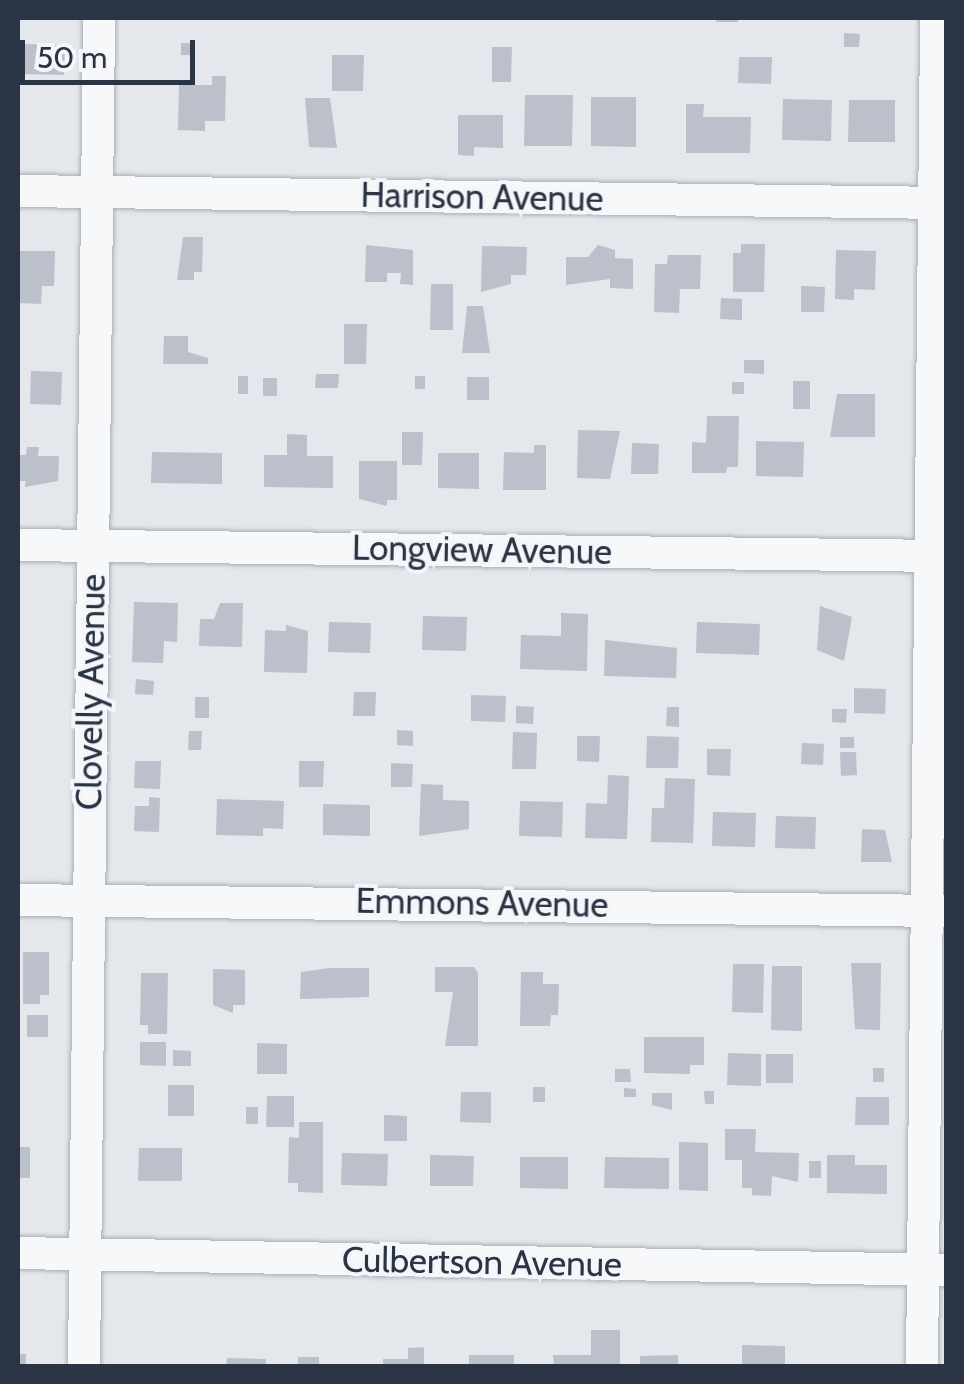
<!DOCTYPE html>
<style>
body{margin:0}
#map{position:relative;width:964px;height:1384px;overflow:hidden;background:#e4e7ec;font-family:Cabin,sans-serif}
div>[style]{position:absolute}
.building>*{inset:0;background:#bbc0ca}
.roads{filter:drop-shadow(0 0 2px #a9aeb7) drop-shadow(0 0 2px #a9aeb7)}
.minor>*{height:32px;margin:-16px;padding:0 16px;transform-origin:16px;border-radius:16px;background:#f7f8fa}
span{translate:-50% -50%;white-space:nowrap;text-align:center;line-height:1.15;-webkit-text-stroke:8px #f4f6f9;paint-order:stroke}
.street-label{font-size:35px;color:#2b3445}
.frame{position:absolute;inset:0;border:20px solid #2b3445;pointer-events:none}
.scale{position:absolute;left:20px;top:40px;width:175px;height:45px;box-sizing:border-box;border:5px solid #2b3445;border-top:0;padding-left:12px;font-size:30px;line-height:35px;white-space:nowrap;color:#2b3445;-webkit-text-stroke:8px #f4f6f9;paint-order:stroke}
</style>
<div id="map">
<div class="building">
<i style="clip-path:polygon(716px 18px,738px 18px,738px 22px,716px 22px)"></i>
<i style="clip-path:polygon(844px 33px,860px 34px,859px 47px,844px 47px)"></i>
<i style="clip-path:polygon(181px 43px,192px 43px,192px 55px,181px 55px)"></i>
<i style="clip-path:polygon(22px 44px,65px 45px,64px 75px,21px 74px)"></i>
<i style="clip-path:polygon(492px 47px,512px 47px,511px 82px,492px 82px)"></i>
<i style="clip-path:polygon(332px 55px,364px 55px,363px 91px,332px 91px)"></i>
<i style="clip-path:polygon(739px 57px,772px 57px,771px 84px,738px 83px)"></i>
<i style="clip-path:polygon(212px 76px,226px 76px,225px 121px,205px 121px,205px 131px,178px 130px,179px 85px,212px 85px)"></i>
<i style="clip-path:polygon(525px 95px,573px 95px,572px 146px,524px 146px)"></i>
<i style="clip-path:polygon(591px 97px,636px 97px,636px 147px,591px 146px)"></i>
<i style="clip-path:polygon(305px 98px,330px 98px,337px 148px,309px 147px)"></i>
<i style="clip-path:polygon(783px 99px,832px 100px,831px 141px,782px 140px)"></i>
<i style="clip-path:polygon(849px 100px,895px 100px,895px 142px,848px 142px)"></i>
<i style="clip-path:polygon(686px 104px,704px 104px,703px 117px,751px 117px,750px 153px,686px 153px)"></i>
<i style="clip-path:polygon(458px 115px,503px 115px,503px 148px,474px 147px,474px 156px,458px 155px)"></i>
<i style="clip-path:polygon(183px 237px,203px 237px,202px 272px,194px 272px,194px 280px,177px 280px)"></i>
<i style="clip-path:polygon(741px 244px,765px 244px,764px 292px,733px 292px,733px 253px,741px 253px)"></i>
<i style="clip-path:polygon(366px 245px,413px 250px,413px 285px,400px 284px,401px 273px,387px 273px,387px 282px,365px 282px)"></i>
<i style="clip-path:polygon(598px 245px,615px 250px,615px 258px,633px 259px,633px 289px,610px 288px,610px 279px,566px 285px,566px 257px,588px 257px)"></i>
<i style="clip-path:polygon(482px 246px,527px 247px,526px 275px,511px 275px,511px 284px,481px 292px)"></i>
<i style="clip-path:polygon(836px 250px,876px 251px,875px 290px,854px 289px,854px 300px,835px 299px)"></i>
<i style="clip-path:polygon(18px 251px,55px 251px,54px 286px,42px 286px,41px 304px,19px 303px)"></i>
<i style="clip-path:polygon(668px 255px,701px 255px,700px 289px,680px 289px,679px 313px,654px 312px,655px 264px,667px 264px)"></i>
<i style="clip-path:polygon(431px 284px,453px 284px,453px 330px,430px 330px)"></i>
<i style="clip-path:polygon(801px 286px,825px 287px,824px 312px,801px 312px)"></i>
<i style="clip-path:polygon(721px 298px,742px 299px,742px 320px,720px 319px)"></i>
<i style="clip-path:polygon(467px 306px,483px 306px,490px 353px,462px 353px)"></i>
<i style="clip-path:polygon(344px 324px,367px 324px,366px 364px,344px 364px)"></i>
<i style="clip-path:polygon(164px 336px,188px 336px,188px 352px,208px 358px,208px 364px,163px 364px)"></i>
<i style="clip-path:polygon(744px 360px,764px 360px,764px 374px,744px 373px)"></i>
<i style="clip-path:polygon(31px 371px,62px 372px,61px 405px,30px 404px)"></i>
<i style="clip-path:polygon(316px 374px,339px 374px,338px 388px,315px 388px)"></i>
<i style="clip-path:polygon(238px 376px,248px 376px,248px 394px,238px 394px)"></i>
<i style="clip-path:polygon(415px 376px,425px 376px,425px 389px,415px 389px)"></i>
<i style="clip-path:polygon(467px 377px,489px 377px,489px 400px,467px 400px)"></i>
<i style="clip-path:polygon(263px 378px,277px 378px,277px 396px,263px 396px)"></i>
<i style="clip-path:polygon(793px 381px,810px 381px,810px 409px,793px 409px)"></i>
<i style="clip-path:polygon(732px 382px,744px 382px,744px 394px,732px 394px)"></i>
<i style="clip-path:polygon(837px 394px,875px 394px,875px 437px,830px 437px)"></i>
<i style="clip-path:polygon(707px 416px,739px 416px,738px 467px,727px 467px,726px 473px,692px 473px,692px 442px,706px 443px)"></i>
<i style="clip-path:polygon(578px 430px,620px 431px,610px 479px,577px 478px)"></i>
<i style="clip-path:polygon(402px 432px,423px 432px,422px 465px,402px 465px)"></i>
<i style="clip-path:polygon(287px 434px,307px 435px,307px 456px,333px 456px,333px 488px,264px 487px,264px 455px,287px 455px)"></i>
<i style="clip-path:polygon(756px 441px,804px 442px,803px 477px,756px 476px)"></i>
<i style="clip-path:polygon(632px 443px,659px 444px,658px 474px,631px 474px)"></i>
<i style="clip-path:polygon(534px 445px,546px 445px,546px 490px,503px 490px,504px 452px,534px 453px)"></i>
<i style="clip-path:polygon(27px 447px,39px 447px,38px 456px,59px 456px,58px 481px,25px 487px,26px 481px,18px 481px,19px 455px,26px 455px)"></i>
<i style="clip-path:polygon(152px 452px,222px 453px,222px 484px,151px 483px)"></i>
<i style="clip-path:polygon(438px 453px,479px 453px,479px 489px,438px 488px)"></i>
<i style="clip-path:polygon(359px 461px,397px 461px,397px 500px,387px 500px,387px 506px,359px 499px)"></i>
<i style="clip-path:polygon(134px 602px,178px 603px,177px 642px,164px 641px,163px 663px,132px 662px)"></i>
<i style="clip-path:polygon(220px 603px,243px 603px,242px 647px,199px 646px,200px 619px,214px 619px)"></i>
<i style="clip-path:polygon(820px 606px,852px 617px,844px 661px,817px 650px)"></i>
<i style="clip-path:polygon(561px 613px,588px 614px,587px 671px,520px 669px,521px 635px,561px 636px)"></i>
<i style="clip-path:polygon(423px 616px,467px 617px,466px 651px,422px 650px)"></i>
<i style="clip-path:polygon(329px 622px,371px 623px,370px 653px,328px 652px)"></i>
<i style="clip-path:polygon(697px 622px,760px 624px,759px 655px,696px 653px)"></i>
<i style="clip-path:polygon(286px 625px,308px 631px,307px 673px,264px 672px,265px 630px,286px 631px)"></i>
<i style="clip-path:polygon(605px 640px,677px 648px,676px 678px,604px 676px)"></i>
<i style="clip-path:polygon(136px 679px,154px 681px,153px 695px,135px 694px)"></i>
<i style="clip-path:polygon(854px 688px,886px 689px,885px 714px,854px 713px)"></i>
<i style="clip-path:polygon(354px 692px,376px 692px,375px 716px,353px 716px)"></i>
<i style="clip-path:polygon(471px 695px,506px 696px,505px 722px,471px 721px)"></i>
<i style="clip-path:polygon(195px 697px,209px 697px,209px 718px,195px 718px)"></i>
<i style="clip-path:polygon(516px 706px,534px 707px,533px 724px,516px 723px)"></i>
<i style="clip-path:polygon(667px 707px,679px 707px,679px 727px,666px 726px)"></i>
<i style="clip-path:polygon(832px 709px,847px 709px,846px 723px,832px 722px)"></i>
<i style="clip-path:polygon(397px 730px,413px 731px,413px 746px,397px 745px)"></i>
<i style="clip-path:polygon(189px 731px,202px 731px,201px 750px,188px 750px)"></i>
<i style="clip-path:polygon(513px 732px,537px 733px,536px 769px,512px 769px)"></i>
<i style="clip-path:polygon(577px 736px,600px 736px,599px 762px,577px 761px)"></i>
<i style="clip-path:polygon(647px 736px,679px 737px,678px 768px,646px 768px)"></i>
<i style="clip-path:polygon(840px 737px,854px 737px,854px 748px,840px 748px)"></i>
<i style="clip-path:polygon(802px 743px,824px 744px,823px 765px,801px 764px)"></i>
<i style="clip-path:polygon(707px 749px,731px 749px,730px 776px,707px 775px)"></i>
<i style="clip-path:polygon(840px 752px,856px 752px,857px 775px,841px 776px)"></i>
<i style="clip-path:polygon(135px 761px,161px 761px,160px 789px,134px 788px)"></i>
<i style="clip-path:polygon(299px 761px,324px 761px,323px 787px,299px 787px)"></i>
<i style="clip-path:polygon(391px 763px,413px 764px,412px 787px,391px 787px)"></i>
<i style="clip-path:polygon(608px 775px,629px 776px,627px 839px,585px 838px,586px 803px,607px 804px)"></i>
<i style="clip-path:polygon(665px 778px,695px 779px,693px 843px,651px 842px,652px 808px,664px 808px)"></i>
<i style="clip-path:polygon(421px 784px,443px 785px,443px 800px,469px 801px,469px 829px,419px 836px)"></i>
<i style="clip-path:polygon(149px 797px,160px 798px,159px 832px,134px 831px,135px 806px,149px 806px)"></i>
<i style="clip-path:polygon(217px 799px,284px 801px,283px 829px,263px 828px,263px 836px,216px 835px)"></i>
<i style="clip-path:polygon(520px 801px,563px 802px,562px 837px,519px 836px)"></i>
<i style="clip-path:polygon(323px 804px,370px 805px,370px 836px,323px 835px)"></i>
<i style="clip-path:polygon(713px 812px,756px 813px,755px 847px,712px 846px)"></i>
<i style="clip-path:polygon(776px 816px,816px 817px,815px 849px,775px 848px)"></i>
<i style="clip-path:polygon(862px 829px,885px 830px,892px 862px,861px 862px)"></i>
<i style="clip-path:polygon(23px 952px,49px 952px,49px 995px,40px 995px,40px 1004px,23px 1004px)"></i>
<i style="clip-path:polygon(851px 963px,881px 963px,880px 1030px,855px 1029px)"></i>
<i style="clip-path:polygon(733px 964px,764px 964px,763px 1013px,732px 1012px)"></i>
<i style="clip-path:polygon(772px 966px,802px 966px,802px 1031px,771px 1030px)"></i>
<i style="clip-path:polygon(435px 967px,474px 967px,478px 973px,478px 1046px,445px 1046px,453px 992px,435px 992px)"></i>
<i style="clip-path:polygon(329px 968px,369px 968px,369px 997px,300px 999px,301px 972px)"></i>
<i style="clip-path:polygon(213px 969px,245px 970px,245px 1005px,233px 1005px,233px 1013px,213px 1005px)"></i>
<i style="clip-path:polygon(521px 972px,543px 972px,543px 984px,559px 984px,558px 1015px,551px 1015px,550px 1026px,520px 1026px)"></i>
<i style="clip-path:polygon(141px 973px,168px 973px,167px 1034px,148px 1034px,148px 1025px,140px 1025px)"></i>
<i style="clip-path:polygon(27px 1015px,48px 1015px,48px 1037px,27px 1037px)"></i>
<i style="clip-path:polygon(644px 1037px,704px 1037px,704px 1065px,690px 1065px,690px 1074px,644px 1073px)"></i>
<i style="clip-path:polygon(140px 1042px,166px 1042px,166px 1066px,140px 1065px)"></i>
<i style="clip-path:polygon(257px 1043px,287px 1044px,287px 1074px,257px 1074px)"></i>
<i style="clip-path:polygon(173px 1050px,191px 1051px,191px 1066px,173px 1066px)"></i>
<i style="clip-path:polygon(728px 1053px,761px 1054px,761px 1086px,727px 1085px)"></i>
<i style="clip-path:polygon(766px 1054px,793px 1054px,793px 1083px,766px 1083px)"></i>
<i style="clip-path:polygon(873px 1068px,884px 1068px,884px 1082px,873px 1082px)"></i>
<i style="clip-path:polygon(615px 1069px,630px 1069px,631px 1082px,615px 1082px)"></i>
<i style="clip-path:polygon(168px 1085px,194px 1085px,194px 1116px,168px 1116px)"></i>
<i style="clip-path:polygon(533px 1087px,545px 1087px,545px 1102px,533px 1102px)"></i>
<i style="clip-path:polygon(624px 1088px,636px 1089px,636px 1097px,624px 1097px)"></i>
<i style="clip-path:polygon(704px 1091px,714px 1091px,714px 1104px,705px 1104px)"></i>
<i style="clip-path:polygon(461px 1092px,491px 1092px,491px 1123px,460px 1122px)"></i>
<i style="clip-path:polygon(652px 1093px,672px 1093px,672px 1110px,652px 1105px)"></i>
<i style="clip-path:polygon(267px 1096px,294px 1096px,294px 1127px,266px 1127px)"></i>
<i style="clip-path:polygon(856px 1097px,889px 1097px,889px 1125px,855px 1125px)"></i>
<i style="clip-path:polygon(246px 1107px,258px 1107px,258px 1124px,246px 1124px)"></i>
<i style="clip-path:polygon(384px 1115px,407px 1116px,407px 1141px,384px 1141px)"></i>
<i style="clip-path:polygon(299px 1122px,323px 1122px,323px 1193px,298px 1192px,298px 1183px,288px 1183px,289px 1137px,299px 1138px)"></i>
<i style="clip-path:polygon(725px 1129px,756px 1129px,755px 1152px,799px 1153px,798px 1182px,772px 1176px,771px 1196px,752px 1195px,752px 1188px,742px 1188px,742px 1160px,725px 1160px)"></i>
<i style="clip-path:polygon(679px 1142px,708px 1143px,708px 1191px,679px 1190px)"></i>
<i style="clip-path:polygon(18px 1147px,30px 1147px,30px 1178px,18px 1178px)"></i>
<i style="clip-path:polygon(139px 1148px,182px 1148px,182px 1181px,138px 1181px)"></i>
<i style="clip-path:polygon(342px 1153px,388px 1154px,387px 1186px,341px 1185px)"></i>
<i style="clip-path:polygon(430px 1155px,474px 1156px,473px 1186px,430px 1186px)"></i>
<i style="clip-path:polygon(827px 1155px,855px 1155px,855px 1165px,887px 1165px,887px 1194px,827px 1193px)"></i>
<i style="clip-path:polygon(520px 1157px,568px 1157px,568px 1189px,520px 1188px)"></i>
<i style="clip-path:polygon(605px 1157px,669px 1158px,669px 1189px,604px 1188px)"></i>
<i style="clip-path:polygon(809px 1161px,821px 1161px,821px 1178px,809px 1178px)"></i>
<i style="clip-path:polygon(591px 1330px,620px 1330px,620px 1366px,554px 1366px,553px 1355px,591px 1355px)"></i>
<i style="clip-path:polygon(742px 1345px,785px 1346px,785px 1366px,742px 1366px)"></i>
<i style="clip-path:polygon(424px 1347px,424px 1366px,383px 1366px,383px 1359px,408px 1359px,408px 1348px)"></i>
<i style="clip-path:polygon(18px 1354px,26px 1354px,26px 1366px,18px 1366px)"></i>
<i style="clip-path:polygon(469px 1355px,514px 1355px,514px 1366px,469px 1366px)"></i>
<i style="clip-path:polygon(678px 1355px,678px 1366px,640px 1366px,640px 1356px)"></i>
<i style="clip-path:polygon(298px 1357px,319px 1357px,319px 1366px,298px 1366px)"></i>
<i style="clip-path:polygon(227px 1358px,266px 1359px,266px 1366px,226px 1366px)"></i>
</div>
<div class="roads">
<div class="minor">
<i style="left:18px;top:191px;width:928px;rotate:0.74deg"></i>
<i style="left:18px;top:545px;width:928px;rotate:0.68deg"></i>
<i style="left:18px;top:900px;width:928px;rotate:0.68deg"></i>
<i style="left:18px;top:1253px;width:928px;rotate:1.05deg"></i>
<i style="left:84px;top:1366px;width:1348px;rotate:-89.36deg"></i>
<i style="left:922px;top:1366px;width:1348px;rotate:-89.4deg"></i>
</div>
</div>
<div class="street-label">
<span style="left:482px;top:197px;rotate:1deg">Harrison Avenue</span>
<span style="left:482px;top:550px;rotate:1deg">Longview Avenue</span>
<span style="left:91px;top:692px;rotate:-89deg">Clovelly Avenue</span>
<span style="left:482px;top:903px;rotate:1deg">Emmons Avenue</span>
<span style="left:482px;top:1262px;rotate:1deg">Culbertson Avenue</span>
</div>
<div class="frame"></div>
<div class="scale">50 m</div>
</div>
